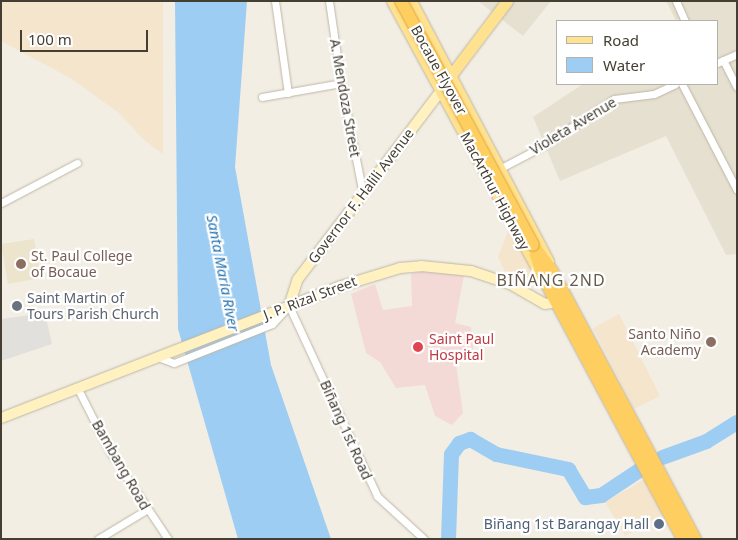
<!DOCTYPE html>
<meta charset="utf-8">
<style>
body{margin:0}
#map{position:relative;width:738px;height:540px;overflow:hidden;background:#f2eee3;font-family:"Noto Sans",sans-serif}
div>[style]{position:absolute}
.residential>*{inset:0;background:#e6e0d1}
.commercial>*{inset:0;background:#f5e5cd}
.education>*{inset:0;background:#ece4cc}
.medical>*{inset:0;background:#f4dad6}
.parking>*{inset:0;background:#e2e0dc}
.water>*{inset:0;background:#9dcdf2}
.river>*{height:15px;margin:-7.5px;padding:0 7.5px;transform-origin:7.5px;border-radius:7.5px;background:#9dcdf2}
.roads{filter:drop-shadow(0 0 1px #beb6a6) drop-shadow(0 0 1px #beb6a6)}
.street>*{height:7px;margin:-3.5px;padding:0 3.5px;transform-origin:3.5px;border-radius:3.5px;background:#fff}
.secondary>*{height:10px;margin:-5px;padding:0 5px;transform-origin:5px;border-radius:5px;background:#fff1c0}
.primary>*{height:11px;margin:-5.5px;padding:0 5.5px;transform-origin:5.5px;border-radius:5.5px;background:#ffe28f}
.highway>*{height:12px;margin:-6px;padding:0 6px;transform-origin:6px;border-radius:6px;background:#ffce61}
.bridges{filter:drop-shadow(0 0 1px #e1a32e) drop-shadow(0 0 1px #e1a32e)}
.highway-bridge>*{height:12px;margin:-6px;padding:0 6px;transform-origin:6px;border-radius:6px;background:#ffce61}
.dots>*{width:14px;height:14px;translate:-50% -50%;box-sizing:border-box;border:2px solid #fff;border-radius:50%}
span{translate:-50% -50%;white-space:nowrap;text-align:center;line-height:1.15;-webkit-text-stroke:4.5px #fff;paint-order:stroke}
.street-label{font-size:14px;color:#443e33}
.education-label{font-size:14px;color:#785e54}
.left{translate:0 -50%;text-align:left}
.right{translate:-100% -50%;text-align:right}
.worship-label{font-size:14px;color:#5b616d}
.health-label{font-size:14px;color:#be3a42}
.service-label{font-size:14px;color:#4e5e75}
.water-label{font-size:15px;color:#2a76b2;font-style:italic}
.quarter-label{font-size:16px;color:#675c4a;letter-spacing:1px}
.frame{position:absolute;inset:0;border:2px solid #443e33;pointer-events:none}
.legend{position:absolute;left:556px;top:20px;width:162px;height:65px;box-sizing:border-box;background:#fff;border:1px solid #b4b2ad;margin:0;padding:6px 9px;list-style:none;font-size:15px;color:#443e33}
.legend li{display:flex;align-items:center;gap:10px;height:25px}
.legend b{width:25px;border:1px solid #b4b2ad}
.scale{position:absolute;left:20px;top:30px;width:128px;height:22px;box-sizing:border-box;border:2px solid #443e33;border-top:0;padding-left:6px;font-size:15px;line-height:18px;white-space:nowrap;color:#443e33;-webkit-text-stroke:4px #fff;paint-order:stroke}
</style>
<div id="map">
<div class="residential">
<i style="clip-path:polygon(478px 1px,551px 1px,523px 36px)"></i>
<i style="clip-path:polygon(666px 1px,737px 1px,737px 254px,726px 255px,666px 136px,560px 181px,533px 117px,583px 84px,717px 84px,717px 21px,676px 21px)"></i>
</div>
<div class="commercial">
<i style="clip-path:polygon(1px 1px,163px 1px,163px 154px,144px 140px,119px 113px,72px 79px,1px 41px)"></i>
<i style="clip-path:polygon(510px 226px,533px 273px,522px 281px,507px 275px,498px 257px)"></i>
<i style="clip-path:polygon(619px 314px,660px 396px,634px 409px,593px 328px)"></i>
<i style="clip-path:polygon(647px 478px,665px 513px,625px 536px,605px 502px)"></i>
</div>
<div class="education">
<i style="clip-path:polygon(34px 239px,41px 278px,8px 284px,1px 244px)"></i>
</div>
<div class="medical">
<i style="clip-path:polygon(423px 271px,464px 275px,455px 323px,471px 327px,474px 358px,456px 364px,463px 413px,452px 425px,435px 416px,425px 385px,396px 388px,380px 362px,366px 353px,351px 294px,375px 284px,383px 310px,412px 306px,411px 274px)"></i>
</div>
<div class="parking">
<i style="clip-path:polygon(45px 313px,52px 344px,1px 361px,1px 319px)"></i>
</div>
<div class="water">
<i style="clip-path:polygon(175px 1px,247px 1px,235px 167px,271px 365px,331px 539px,238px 539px,178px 329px)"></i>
</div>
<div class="river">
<i style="left:662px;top:457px;width:47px;rotate:-20deg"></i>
<i style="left:706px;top:441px;width:36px;rotate:-32deg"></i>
<i style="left:448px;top:539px;width:85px;rotate:-88deg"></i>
<i style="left:451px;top:454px;width:14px;rotate:-54deg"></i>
<i style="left:459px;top:443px;width:12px;rotate:-20deg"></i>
<i style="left:470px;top:439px;width:30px;rotate:30deg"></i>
<i style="left:496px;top:454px;width:74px;rotate:11.8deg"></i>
<i style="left:568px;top:469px;width:33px;rotate:59deg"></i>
<i style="left:585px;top:497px;width:16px;rotate:-7deg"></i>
<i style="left:601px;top:495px;width:47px;rotate:-33.7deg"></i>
</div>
<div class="roads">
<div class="street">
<i style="left:275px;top:1px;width:93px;rotate:82deg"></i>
<i style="left:329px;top:1px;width:83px;rotate:81.7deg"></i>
<i style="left:341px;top:83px;width:113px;rotate:78.8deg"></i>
<i style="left:676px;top:1px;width:22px;rotate:66deg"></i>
<i style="left:723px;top:60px;width:30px;rotate:63deg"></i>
<i style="left:717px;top:63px;width:22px;rotate:-24deg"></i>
<i style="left:682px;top:84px;width:119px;rotate:62.6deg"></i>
<i style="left:262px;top:97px;width:80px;rotate:-10deg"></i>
<i style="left:501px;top:168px;width:45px;rotate:-27.7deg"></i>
<i style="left:541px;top:147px;width:87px;rotate:-33.3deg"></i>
<i style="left:614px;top:99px;width:40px;rotate:-7.1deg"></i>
<i style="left:654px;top:94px;width:23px;rotate:-25deg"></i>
<i style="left:1px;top:203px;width:86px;rotate:-27.8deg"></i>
<i style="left:158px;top:357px;width:17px;rotate:21deg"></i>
<i style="left:174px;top:363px;width:105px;rotate:-21.7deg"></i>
<i style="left:272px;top:324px;width:25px;rotate:-47deg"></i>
<i style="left:289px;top:306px;width:209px;rotate:65.1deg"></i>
<i style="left:377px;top:496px;width:64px;rotate:42.5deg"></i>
<i style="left:78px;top:389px;width:71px;rotate:63.1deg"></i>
<i style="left:110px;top:452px;width:105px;rotate:56.3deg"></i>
<i style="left:98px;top:539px;width:56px;rotate:-31.1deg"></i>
</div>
<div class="secondary">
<i style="left:289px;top:306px;width:28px;rotate:-72deg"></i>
<i style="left:298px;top:279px;width:238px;rotate:-52.8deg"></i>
<i style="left:1px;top:418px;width:362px;rotate:-21.2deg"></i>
<i style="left:338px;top:287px;width:65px;rotate:-17deg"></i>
<i style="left:400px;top:268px;width:21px;rotate:-5deg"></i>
<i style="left:421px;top:266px;width:50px;rotate:5.7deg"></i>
<i style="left:471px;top:271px;width:41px;rotate:18.4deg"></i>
<i style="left:510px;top:284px;width:40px;rotate:29.7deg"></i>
<i style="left:545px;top:304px;width:19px;rotate:-9deg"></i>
</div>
<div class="primary">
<i style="left:392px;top:1px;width:306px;rotate:61.5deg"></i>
<i style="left:411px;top:1px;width:294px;rotate:62.2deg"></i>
<i style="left:451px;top:75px;width:93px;rotate:-52.9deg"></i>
</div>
<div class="highway">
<i style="left:533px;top:245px;width:32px;rotate:54deg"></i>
<i style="left:552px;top:271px;width:304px;rotate:61.9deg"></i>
<i style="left:536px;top:255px;width:23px;rotate:72deg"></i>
<i style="left:543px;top:277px;width:297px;rotate:61.9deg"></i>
</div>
</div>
<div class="bridges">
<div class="highway-bridge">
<i style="left:401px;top:1px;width:277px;rotate:61.6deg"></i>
</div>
</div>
<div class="dots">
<i style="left:21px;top:264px;background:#8d6e63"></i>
<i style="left:17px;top:306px;background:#6b7280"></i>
<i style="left:711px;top:342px;background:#8d6e63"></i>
<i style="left:418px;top:347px;background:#e0444e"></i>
<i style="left:659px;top:524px;background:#5c6f8a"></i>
</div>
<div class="street-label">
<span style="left:439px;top:70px;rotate:61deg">Bocaue Flyover</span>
<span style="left:345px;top:98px;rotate:80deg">A. Mendoza Street</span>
<span style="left:573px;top:126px;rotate:-31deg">Violeta Avenue</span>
<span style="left:495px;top:191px;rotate:62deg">MacArthur Highway</span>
<span style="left:361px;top:196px;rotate:-53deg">Governor F. Halili Avenue</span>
<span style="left:310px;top:298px;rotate:-21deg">J. P. Rizal Street</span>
<span style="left:346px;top:430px;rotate:66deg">Biñang 1st Road</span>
<span style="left:121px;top:465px;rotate:60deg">Bambang Road</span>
</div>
<div class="education-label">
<span class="left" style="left:31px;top:264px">St. Paul College<br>of Bocaue</span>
<span class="right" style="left:701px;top:342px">Santo Niño<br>Academy</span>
</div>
<div class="worship-label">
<span class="left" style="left:27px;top:306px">Saint Martin of<br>Tours Parish Church</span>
</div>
<div class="health-label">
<span class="left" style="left:429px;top:347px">Saint Paul<br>Hospital</span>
</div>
<div class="service-label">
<span class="right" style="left:649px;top:524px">Biñang 1st Barangay Hall</span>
</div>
<div class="water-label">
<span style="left:223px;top:273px;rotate:79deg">Santa Maria River</span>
</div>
<div class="quarter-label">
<span style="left:551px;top:280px">BIÑANG 2ND</span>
</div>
<div class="frame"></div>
<ul class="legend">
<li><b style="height:6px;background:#ffe28f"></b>Road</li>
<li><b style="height:14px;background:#9dcdf2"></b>Water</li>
</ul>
<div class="scale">100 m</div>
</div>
